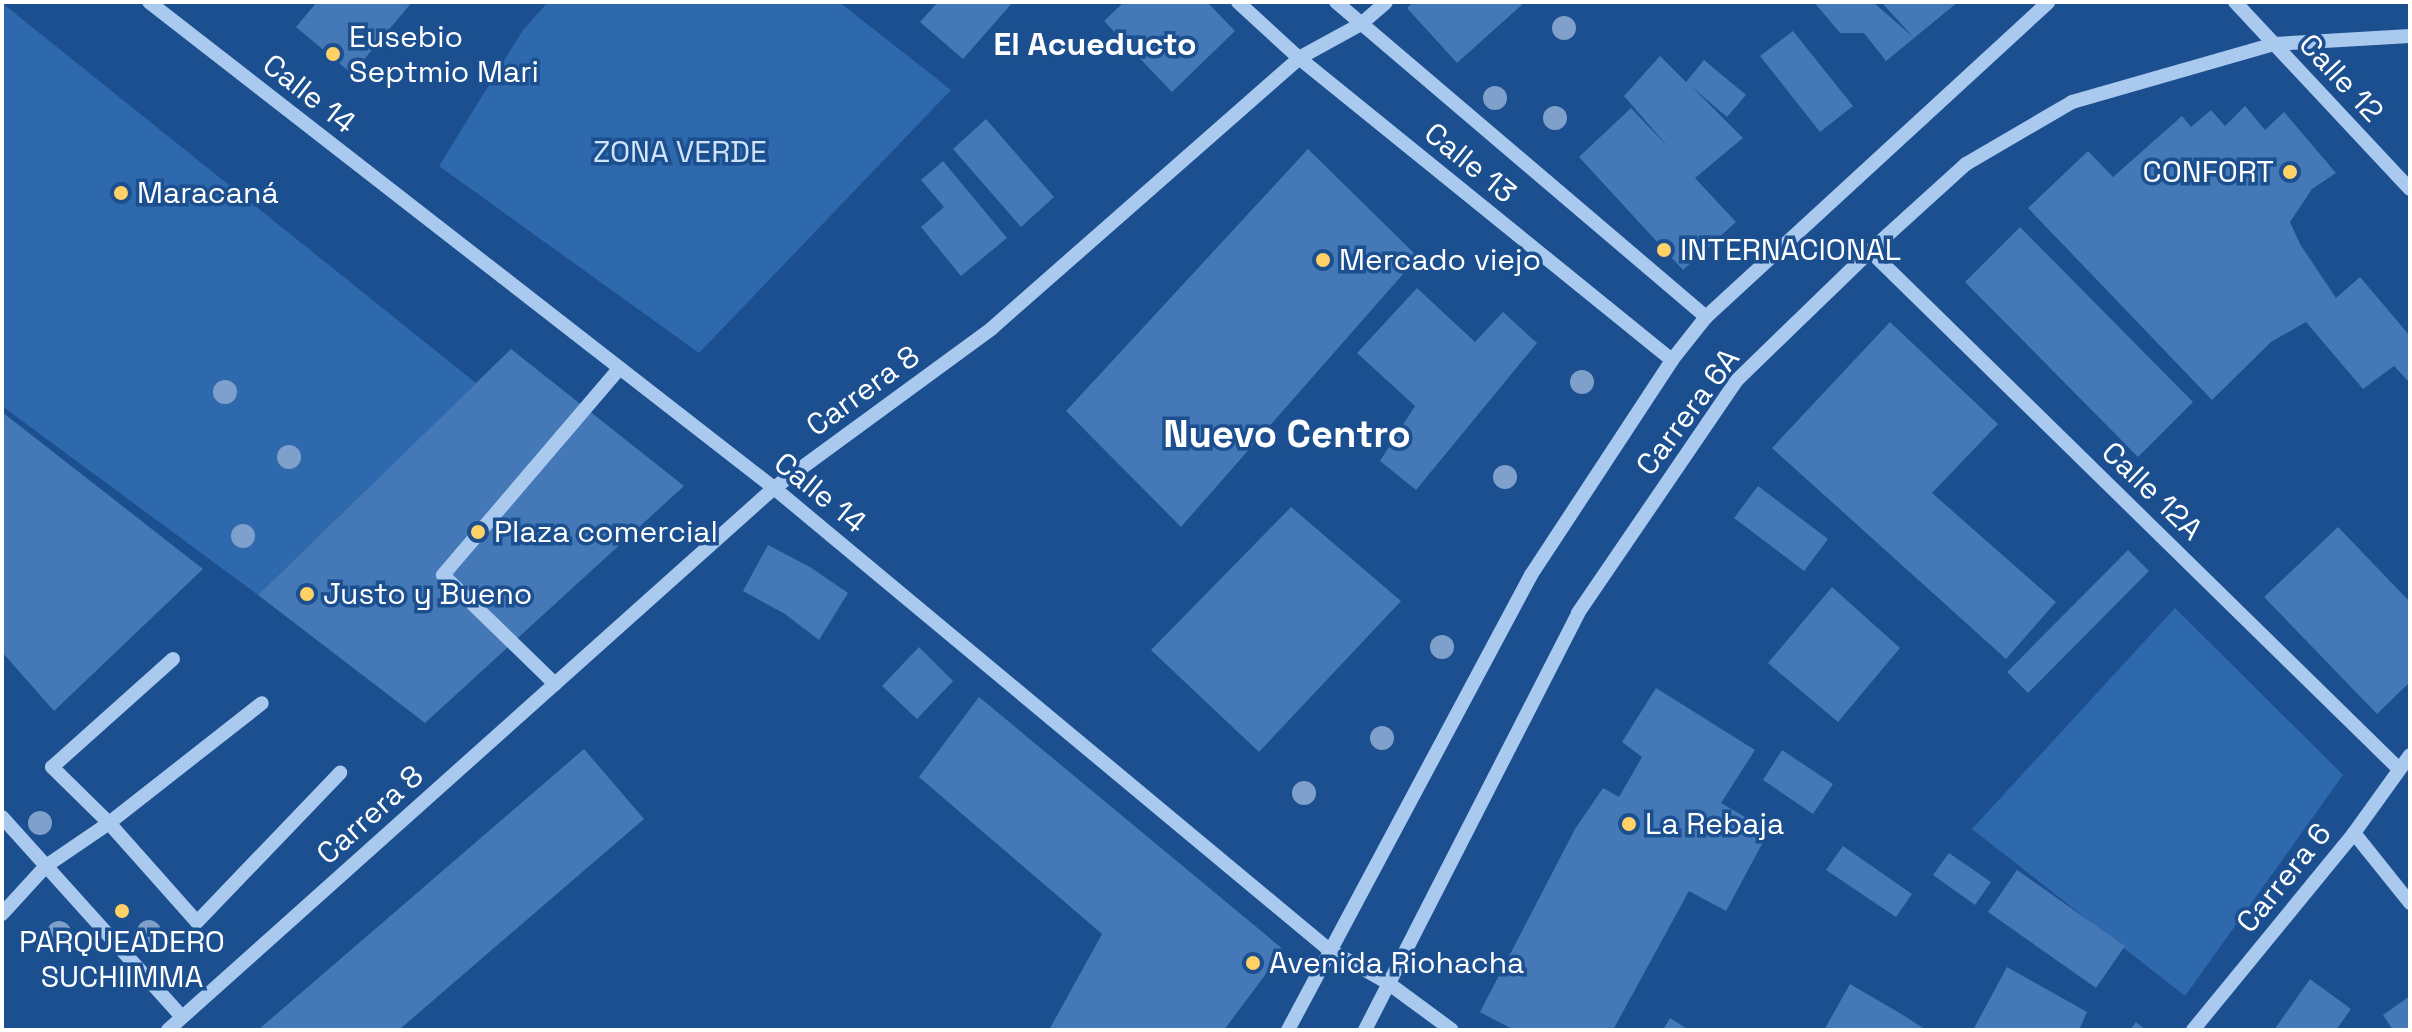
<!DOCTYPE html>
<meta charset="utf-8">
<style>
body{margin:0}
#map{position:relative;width:2412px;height:1032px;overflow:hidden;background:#1b4f8f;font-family:"Space Grotesk",sans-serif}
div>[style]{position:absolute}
.green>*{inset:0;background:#2e69ad}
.building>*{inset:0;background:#4478b7}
.minor>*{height:14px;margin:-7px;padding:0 7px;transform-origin:7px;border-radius:7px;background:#a9c9ee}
.trees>*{width:24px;height:24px;margin:-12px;border-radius:50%;background:#7ea0ca}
.dots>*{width:22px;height:22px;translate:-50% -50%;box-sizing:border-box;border:4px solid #1b4f8f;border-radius:50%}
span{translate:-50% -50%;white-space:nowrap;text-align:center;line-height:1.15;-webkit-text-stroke:7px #1b4f8f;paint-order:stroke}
.poi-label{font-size:30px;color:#fff}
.left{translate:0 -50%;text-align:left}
.right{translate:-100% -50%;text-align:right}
.street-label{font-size:30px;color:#fff}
.park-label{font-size:30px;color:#cfe3fa}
.neighbourhood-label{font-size:32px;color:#fff;font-weight:700}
.district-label{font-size:38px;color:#fff;font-weight:700}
.frame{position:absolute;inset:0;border:4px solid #fff;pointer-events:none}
</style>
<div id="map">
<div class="green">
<i style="clip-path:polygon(548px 2px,839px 2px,951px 90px,699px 353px,439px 166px,523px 30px)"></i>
<i style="clip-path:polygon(2px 3px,476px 383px,258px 595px,2px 406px)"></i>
<i style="clip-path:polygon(2175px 608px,2343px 775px,2185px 996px,1972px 829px)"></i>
</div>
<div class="building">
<i style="clip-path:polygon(317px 2px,412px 2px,352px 74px,296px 27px)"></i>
<i style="clip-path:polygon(938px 2px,1013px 2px,963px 59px,920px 22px)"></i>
<i style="clip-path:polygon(1124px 2px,1207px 2px,1235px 31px,1172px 92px,1104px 21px)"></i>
<i style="clip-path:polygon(1413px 2px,1525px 2px,1457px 63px,1407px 8px)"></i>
<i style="clip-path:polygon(1814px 2px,1873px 2px,1913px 37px,1881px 2px,1958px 2px,1886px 61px,1864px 33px,1840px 33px)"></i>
<i style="clip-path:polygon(1793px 31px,1853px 106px,1820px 132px,1760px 56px)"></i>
<i style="clip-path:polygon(1660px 56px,1686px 82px,1704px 60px,1746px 95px,1727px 117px,1692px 87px,1743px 138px,1695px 178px,1736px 222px,1683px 270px,1579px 157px,1631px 108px,1669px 148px,1624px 96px)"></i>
<i style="clip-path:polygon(2245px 106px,2265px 130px,2284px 112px,2336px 173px,2312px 189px,2290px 222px,2300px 244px,2336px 298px,2360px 277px,2410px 336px,2410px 383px,2394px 366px,2363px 389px,2306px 322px,2271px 342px,2212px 400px,2028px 208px,2088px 151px,2113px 177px,2182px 116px,2191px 127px,2211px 110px,2225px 126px)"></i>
<i style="clip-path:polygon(986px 119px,1054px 197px,1021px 227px,953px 149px)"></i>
<i style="clip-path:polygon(1308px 149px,1418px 257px,1181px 527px,1066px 411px)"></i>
<i style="clip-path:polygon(943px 161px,1007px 238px,961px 276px,921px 227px,944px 207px,921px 180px)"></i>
<i style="clip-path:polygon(2020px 227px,2193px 402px,2138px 457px,1965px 282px)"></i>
<i style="clip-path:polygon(1417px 288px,1475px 342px,1503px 312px,1537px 343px,1416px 490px,1380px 461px,1415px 406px,1357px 353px)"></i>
<i style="clip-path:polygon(1890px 322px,1998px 424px,1932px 493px,2056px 602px,2006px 659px,1772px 448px)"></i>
<i style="clip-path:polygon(511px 349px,684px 486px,425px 723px,258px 595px)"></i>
<i style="clip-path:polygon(2px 412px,203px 569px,54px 711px,2px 652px)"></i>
<i style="clip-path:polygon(1758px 486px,1828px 539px,1804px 571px,1734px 518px)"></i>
<i style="clip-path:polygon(1291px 507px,1401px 601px,1259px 752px,1151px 650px)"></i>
<i style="clip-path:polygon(2338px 527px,2410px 602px,2410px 682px,2377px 714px,2264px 597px)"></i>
<i style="clip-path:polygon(768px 545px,810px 567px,848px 593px,819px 640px,785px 614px,743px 591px)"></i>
<i style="clip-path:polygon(2128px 550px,2149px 571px,2028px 693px,2007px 672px)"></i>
<i style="clip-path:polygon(1832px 587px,1900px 648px,1838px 722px,1768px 663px)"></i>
<i style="clip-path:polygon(919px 647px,953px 681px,917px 719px,882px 686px)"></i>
<i style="clip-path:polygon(1656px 688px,1755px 750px,1721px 803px,1769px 831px,1726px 911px,1689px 891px,1613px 1030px,1514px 1030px,1480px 1012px,1575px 829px,1603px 788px,1619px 797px,1642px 757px,1622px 742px)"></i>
<i style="clip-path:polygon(979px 697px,1284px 950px,1224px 1030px,1049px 1030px,1102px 934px,919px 777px)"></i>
<i style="clip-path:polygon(584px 749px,644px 819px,408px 1022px,399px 1030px,258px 1030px)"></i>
<i style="clip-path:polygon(1782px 750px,1833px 784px,1813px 814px,1763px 780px)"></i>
<i style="clip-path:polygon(1843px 846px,1912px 894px,1896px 917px,1826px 870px)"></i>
<i style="clip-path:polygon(1949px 853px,1991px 882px,1975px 905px,1933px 875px)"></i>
<i style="clip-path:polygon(2017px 870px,2125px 946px,2096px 988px,1988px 912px)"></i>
<i style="clip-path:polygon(2007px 967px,2087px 1012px,2079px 1030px,1973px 1030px)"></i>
<i style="clip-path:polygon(2310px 979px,2351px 1009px,2336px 1030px,2274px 1030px)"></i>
<i style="clip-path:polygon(1850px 984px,1903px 1015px,1926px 1030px,1824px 1030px)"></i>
<i style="clip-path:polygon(2410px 996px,2410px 1030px,2393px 1030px,2383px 1015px)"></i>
<i style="clip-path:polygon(1670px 1018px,1689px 1030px,1663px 1030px)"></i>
<i style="clip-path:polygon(2136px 1022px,2146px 1030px,2130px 1030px)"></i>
</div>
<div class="minor">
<i style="left:149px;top:2px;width:792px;rotate:37.87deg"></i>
<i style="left:774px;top:488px;width:721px;rotate:39.76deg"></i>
<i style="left:1328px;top:949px;width:69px;rotate:29.5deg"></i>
<i style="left:1388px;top:983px;width:79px;rotate:36.3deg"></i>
<i style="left:1238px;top:2px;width:83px;rotate:42.6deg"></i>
<i style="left:1299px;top:58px;width:480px;rotate:39deg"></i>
<i style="left:1336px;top:2px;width:486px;rotate:40.4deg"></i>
<i style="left:2235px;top:2px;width:256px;rotate:46.9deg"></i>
<i style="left:1870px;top:251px;width:739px;rotate:44.4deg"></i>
<i style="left:173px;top:659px;width:162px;rotate:138.2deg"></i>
<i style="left:52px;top:767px;width:80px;rotate:44.5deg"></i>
<i style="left:109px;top:823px;width:194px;rotate:-38.1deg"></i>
<i style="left:555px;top:684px;width:156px;rotate:-135.8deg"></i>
<i style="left:443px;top:575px;width:272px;rotate:-49.5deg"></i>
<i style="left:2px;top:817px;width:269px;rotate:48deg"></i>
<i style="left:2354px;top:833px;width:90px;rotate:51.3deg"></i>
<i style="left:2px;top:914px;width:65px;rotate:-47.5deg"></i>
<i style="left:46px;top:866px;width:76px;rotate:-34.3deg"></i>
<i style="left:109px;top:823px;width:132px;rotate:48.4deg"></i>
<i style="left:197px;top:922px;width:207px;rotate:-46.2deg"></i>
<i style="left:168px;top:1030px;width:813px;rotate:-41.81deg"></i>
<i style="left:774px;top:488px;width:269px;rotate:-36.2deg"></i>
<i style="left:991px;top:329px;width:410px;rotate:-41.3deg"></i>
<i style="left:1299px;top:58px;width:71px;rotate:-28.7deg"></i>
<i style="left:1361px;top:24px;width:33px;rotate:-41deg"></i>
<i style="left:1288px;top:1030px;width:516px;rotate:-61.89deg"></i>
<i style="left:1531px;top:575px;width:257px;rotate:-56.7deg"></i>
<i style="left:1672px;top:360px;width:55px;rotate:-51.7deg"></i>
<i style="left:1706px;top:317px;width:465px;rotate:-42.6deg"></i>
<i style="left:1365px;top:1030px;width:468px;rotate:-62.9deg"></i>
<i style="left:1578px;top:613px;width:281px;rotate:-55.7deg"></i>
<i style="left:1736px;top:381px;width:187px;rotate:-44.1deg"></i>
<i style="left:1870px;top:251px;width:130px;rotate:-42.2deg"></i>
<i style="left:1966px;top:164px;width:123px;rotate:-30.3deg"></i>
<i style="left:2072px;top:102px;width:210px;rotate:-16deg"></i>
<i style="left:2274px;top:44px;width:136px;rotate:-3.4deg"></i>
<i style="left:2193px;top:1030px;width:254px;rotate:-50.7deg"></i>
<i style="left:2354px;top:833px;width:96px;rotate:-54.3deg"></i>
</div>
<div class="trees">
<i style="left:1564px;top:28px"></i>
<i style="left:1495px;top:98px"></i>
<i style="left:1555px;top:118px"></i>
<i style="left:1582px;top:382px"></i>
<i style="left:225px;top:392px"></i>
<i style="left:289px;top:457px"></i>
<i style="left:1505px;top:477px"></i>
<i style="left:243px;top:536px"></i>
<i style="left:1442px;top:647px"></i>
<i style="left:1382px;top:738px"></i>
<i style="left:1304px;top:793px"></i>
<i style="left:40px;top:823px"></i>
<i style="left:149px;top:932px"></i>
<i style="left:59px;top:933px"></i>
</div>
<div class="dots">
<i style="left:333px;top:54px;background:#ffd166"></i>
<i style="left:2290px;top:172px;background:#ffd166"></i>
<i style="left:121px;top:193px;background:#ffd166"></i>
<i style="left:1664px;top:250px;background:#ffd166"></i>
<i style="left:1323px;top:260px;background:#ffd166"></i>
<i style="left:478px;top:532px;background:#ffd166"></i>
<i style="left:307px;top:594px;background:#ffd166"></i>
<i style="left:1629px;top:824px;background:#ffd166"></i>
<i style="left:122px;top:911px;background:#ffd166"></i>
<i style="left:1253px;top:963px;background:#ffd166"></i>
</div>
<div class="poi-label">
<span class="left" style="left:349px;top:54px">Eusebio<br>Septmio Mari</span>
<span class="right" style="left:2274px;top:172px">CONFORT</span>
<span class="left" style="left:137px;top:193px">Maracaná</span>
<span class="left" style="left:1680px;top:250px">INTERNACIONAL</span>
<span class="left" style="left:1339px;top:260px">Mercado viejo</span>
<span class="left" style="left:494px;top:532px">Plaza comercial</span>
<span class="left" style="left:323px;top:594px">Justo y Bueno</span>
<span class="left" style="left:1645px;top:824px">La Rebaja</span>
<span style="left:122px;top:959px">PARQUEADERO<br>SUCHIIMMA</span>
<span class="left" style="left:1269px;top:963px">Avenida Riohacha</span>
</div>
<div class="street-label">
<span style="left:2341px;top:78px;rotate:47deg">Calle 12</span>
<span style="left:309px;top:94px;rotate:38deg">Calle 14</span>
<span style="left:1470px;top:163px;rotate:39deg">Calle 13</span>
<span style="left:863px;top:391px;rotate:-36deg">Carrera 8</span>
<span style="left:1688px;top:412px;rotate:-53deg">Carrera 6A</span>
<span style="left:2152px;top:491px;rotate:44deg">Calle 12A</span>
<span style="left:820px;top:493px;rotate:39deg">Calle 14</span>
<span style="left:370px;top:815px;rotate:-42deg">Carrera 8</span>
<span style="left:2284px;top:878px;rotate:-51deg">Carrera 6</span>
</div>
<div class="park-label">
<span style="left:680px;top:152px">ZONA VERDE</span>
</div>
<div class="neighbourhood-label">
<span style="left:1095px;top:44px">El Acueducto</span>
</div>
<div class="district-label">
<span style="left:1287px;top:435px">Nuevo Centro</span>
</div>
<div class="frame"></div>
</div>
